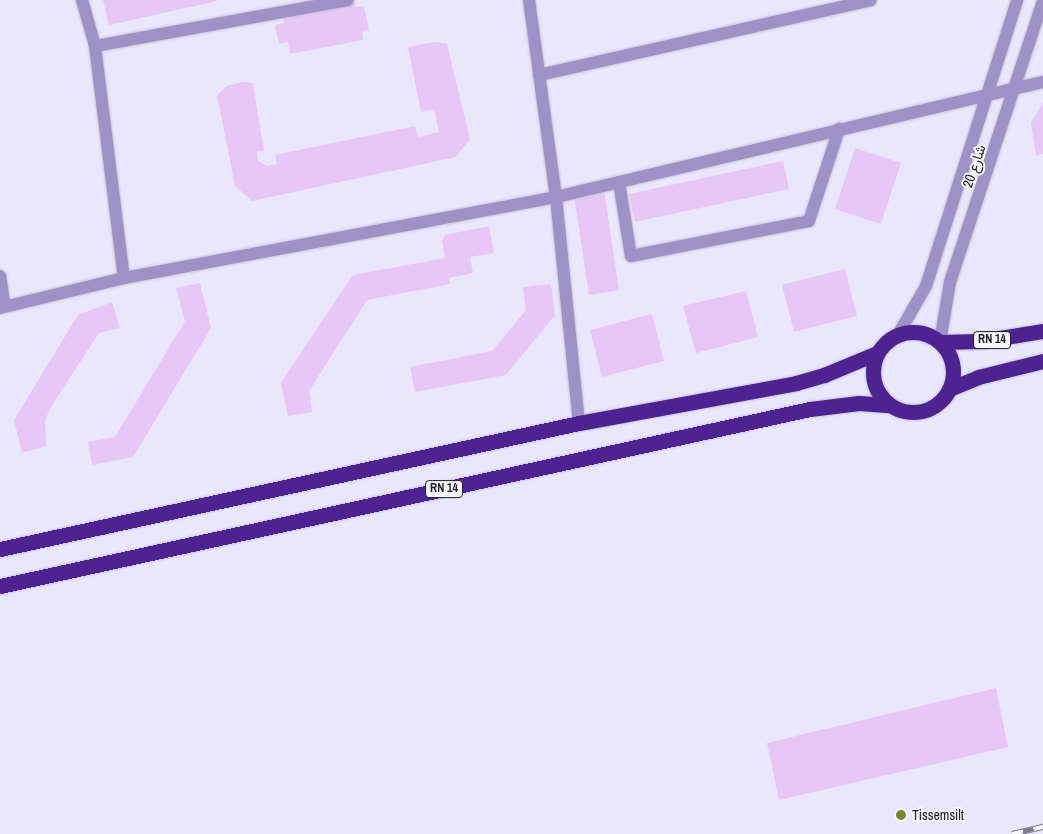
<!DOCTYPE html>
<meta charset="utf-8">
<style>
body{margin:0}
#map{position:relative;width:1043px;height:834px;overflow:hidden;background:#eae6fb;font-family:"Archivo Narrow",Vazirmatn,sans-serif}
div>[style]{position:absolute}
.building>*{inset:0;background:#e8c7f6}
.roads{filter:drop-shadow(0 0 1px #c5c1d6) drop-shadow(0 0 1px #c5c1d6)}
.minor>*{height:12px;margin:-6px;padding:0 6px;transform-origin:6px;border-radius:6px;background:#9e91c5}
.highway>*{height:15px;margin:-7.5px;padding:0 7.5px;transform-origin:7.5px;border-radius:7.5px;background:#4e2291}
.highway>.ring{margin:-7.5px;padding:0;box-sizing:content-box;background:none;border:15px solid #4e2291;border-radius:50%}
.rail>*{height:5.5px;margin-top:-2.75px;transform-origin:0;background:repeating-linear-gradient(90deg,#f6f6f6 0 11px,#7b778b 0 22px);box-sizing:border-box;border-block:1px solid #7b778b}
.dots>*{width:14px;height:14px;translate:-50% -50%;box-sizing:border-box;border:2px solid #f6f6f6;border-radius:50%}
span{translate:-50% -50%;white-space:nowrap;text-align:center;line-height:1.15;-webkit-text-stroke:4px #f6f6f6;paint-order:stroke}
.shield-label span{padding:1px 4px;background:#f6f6f6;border:1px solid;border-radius:4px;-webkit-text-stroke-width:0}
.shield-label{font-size:12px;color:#1e192c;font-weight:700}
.street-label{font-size:14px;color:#1e192c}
.poi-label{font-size:14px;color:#1e192c}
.left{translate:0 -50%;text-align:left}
</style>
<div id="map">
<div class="building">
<i style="clip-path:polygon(103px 0,217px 0,217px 1px,109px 25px)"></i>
<i style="clip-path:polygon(356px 3px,355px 7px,364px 6px,369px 31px,362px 32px,363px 40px,290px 54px,288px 42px,279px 44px,275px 25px,284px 23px,283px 17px)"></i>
<i style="clip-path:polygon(435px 42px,447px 44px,470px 139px,456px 157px,252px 201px,235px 186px,217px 95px,227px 86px,243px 82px,253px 83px,264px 151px,257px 152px,258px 161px,267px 166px,277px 164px,275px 155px,415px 126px,418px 137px,439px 132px,434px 109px,421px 112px,408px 47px)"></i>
<i style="clip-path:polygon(1043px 103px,1043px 154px,1036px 156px,1031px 123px)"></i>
<i style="clip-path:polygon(855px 148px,901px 163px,881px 224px,835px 209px)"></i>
<i style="clip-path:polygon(783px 161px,789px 189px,635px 222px,629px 194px)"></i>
<i style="clip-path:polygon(604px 191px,619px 290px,589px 295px,574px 195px)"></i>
<i style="clip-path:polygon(489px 226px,494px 253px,470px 257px,473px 273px,449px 278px,450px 284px,367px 300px,309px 391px,312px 412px,288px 416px,281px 383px,353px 275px,445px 258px,442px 241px,445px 235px)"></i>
<i style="clip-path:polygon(845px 269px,857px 316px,794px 332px,782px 285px)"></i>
<i style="clip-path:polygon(200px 283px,211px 328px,133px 457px,92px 465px,88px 442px,115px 437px,185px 321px,176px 288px)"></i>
<i style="clip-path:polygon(551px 284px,555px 315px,506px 375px,415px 392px,410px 367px,492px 351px,526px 310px,523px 287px)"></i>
<i style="clip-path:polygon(746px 291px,758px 337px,696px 353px,683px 306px)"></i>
<i style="clip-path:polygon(112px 302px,120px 328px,99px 333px,52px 405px,45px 420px,46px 446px,22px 453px,14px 420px,78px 315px)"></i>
<i style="clip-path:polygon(652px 314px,664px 361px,602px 377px,590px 330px)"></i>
<i style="clip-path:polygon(996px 688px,1008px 747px,779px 800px,767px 743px)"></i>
</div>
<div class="roads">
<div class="minor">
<i style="left:82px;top:0;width:48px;rotate:74.2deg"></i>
<i style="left:95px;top:46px;width:234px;rotate:82.9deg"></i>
<i style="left:529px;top:0;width:199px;rotate:82.2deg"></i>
<i style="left:556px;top:197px;width:227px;rotate:84.2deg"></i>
<i style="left:95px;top:46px;width:257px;rotate:-10.3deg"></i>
<i style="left:539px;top:75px;width:340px;rotate:-12.7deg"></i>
<i style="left:619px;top:182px;width:75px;rotate:80.8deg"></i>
<i style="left:631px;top:256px;width:181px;rotate:-11.1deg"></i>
<i style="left:809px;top:221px;width:97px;rotate:-71.9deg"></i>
<i style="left:0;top:276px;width:30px;rotate:81deg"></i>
<i style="left:0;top:308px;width:128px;rotate:-13.6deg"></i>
<i style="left:124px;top:278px;width:440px;rotate:-10.6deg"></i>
<i style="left:556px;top:197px;width:500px;rotate:-13.29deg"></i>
<i style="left:899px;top:333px;width:54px;rotate:-60.1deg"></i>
<i style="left:926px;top:286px;width:300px;rotate:-72.3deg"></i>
<i style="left:940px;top:342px;width:61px;rotate:-80.5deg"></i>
<i style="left:950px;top:282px;width:297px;rotate:-71.7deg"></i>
</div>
<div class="highway">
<i class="ring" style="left:873px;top:332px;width:65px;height:65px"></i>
<i style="left:940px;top:342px;width:41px;rotate:-1.4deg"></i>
<i style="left:981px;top:341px;width:63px;rotate:-9.2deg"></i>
<i style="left:949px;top:389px;width:31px;rotate:-22deg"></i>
<i style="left:978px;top:377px;width:67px;rotate:-13.8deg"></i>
<i style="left:0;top:549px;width:593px;rotate:-12.28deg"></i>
<i style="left:579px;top:423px;width:221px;rotate:-10.4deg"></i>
<i style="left:796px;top:383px;width:29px;rotate:-16deg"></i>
<i style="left:824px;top:375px;width:57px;rotate:-22.5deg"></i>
<i style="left:0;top:586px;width:829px;rotate:-12.33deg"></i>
<i style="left:810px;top:409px;width:49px;rotate:-7deg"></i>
<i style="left:859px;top:403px;width:31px;rotate:4deg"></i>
</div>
</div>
<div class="rail">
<i style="left:1012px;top:834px;width:32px;rotate:-13deg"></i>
</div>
<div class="dots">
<i style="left:901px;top:815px;background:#7b8532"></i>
</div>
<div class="shield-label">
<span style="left:992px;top:340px">RN 14</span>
<span style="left:444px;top:489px">RN 14</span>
</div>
<div class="street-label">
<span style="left:974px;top:166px;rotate:-71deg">شارع 20</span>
</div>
<div class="poi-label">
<span class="left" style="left:912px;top:815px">Tissemsilt</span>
</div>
</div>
